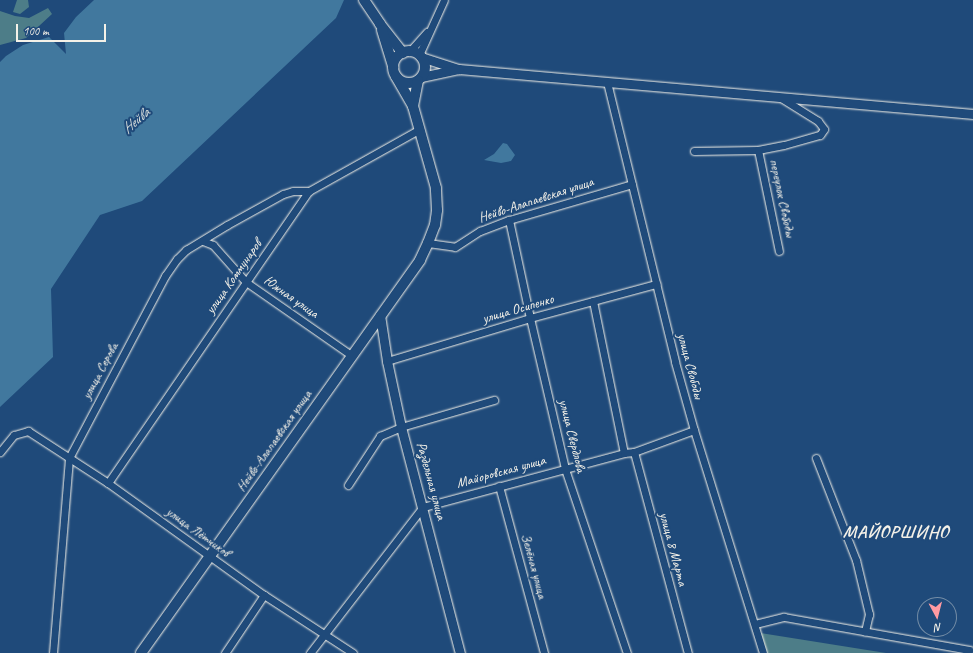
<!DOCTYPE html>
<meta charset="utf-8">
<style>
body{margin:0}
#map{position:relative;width:973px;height:653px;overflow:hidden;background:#1f4a7a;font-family:Caveat,sans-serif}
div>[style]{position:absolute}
.green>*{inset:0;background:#4d7d88}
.water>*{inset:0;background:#41789e}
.roads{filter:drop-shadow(0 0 1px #f4f1e8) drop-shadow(0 0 1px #f4f1e8)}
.minor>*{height:7px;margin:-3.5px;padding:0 3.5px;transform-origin:3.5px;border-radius:3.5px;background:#1f4a7a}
.tertiary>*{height:9px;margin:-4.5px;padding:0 4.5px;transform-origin:4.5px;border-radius:4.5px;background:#1f4a7a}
.secondary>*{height:10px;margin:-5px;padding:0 5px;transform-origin:5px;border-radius:5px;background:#1f4a7a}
.secondary>.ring{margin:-5px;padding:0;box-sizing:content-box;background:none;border:10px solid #1f4a7a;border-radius:50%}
span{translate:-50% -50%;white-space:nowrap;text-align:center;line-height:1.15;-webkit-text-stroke:4px #1f4a7a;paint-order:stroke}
.street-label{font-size:14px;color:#f4f1e8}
.water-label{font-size:15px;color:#d9dfdd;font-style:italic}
.district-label{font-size:18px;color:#f4f1e8;font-weight:700;letter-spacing:1px}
.north{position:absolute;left:917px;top:597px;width:40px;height:40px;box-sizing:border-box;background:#1f4a7a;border:1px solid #748da6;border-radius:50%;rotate:173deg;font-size:11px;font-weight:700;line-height:16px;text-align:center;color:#f4f1e8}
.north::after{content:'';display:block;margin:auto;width:14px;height:18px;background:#ff9aa2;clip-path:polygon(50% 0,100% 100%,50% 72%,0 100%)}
.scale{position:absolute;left:16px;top:24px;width:90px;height:18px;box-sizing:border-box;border:2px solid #f4f1e8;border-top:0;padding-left:5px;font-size:12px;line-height:14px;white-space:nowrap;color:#f4f1e8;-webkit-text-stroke:3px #1f4a7a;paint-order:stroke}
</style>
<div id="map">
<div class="green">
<i style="clip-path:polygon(17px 0,28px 0,29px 7px,20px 14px,13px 12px)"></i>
<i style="clip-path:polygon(48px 8px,52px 14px,26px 38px,0 45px,0 11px,15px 16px,29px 18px)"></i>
<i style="clip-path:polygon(760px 633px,886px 653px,766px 653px)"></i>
</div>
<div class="water">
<i style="clip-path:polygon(94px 0,344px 0,336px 18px,142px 201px,100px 215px,51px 289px,53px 357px,0 407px,0 62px,6px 56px,23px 45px,49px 37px,66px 54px,64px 33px,76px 17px)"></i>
<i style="clip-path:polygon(503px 143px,507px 144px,515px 155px,511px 161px,501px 163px,484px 160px,494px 154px)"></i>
</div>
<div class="roads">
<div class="minor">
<i style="left:409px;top:52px;width:27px;rotate:-48deg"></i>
<i style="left:419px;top:55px;width:60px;rotate:-65.6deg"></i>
<i style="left:607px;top:82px;width:288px;rotate:76.3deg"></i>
<i style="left:675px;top:362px;width:71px;rotate:74.4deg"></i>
<i style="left:694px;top:430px;width:233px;rotate:72.8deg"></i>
<i style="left:758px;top:150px;width:103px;rotate:78.3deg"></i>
<i style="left:694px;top:151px;width:64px;rotate:-0.9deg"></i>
<i style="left:758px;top:150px;width:26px;rotate:-11deg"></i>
<i style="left:784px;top:145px;width:37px;rotate:-16deg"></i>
<i style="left:820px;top:135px;width:7px;rotate:-56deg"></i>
<i style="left:824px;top:129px;width:10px;rotate:-127deg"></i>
<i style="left:818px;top:121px;width:44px;rotate:-148.1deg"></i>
<i style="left:509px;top:220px;width:100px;rotate:77.9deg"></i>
<i style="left:530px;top:318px;width:155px;rotate:76.9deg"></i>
<i style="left:565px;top:469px;width:194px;rotate:71.4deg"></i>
<i style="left:203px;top:241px;width:11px;rotate:22deg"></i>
<i style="left:213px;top:245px;width:50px;rotate:48.3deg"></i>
<i style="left:246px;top:282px;width:128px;rotate:34.8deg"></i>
<i style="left:428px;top:243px;width:27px;rotate:8deg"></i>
<i style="left:455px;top:247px;width:30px;rotate:-33deg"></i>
<i style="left:480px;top:231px;width:31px;rotate:-21deg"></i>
<i style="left:509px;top:220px;width:128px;rotate:-16.3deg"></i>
<i style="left:593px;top:301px;width:155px;rotate:78.5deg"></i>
<i style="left:387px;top:361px;width:149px;rotate:-16.7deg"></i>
<i style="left:530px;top:318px;width:131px;rotate:-15.1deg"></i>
<i style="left:0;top:452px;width:22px;rotate:-51deg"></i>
<i style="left:14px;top:435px;width:15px;rotate:-16deg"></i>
<i style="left:28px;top:431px;width:95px;rotate:33deg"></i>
<i style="left:108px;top:483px;width:192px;rotate:35.7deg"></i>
<i style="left:264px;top:595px;width:106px;rotate:33.1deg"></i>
<i style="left:634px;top:452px;width:208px;rotate:75deg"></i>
<i style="left:816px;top:458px;width:110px;rotate:68.6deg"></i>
<i style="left:856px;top:560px;width:56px;rotate:76.5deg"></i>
<i style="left:869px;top:614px;width:18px;rotate:103deg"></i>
<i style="left:108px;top:483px;width:354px;rotate:-55.5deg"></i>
<i style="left:309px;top:191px;width:127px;rotate:-29.2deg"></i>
<i style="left:348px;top:485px;width:59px;rotate:-56.9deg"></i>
<i style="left:380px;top:436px;width:23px;rotate:-23deg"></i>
<i style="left:401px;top:427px;width:97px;rotate:-16.2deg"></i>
<i style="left:499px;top:486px;width:173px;rotate:74.9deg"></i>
<i style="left:755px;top:624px;width:30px;rotate:-14deg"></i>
<i style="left:784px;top:617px;width:189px;rotate:10.1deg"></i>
<i style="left:53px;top:653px;width:196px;rotate:-85.3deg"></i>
<i style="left:69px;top:458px;width:206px;rotate:-62.2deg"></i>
<i style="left:165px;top:276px;width:21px;rotate:-55deg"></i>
<i style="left:177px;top:259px;width:13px;rotate:-45deg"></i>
<i style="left:186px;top:250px;width:48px;rotate:-31.4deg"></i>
<i style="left:227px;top:225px;width:64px;rotate:-29deg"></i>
<i style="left:283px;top:194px;width:10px;rotate:-17deg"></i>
<i style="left:293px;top:191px;width:16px"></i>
<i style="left:225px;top:653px;width:70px;rotate:-56.1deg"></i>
<i style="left:310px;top:653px;width:185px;rotate:-52.3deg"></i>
<i style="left:423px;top:507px;width:208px;rotate:-15deg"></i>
<i style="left:624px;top:453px;width:10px;rotate:-6deg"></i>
<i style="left:634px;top:452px;width:64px;rotate:-20.1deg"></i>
</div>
<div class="tertiary">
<i style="left:421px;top:57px;width:40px;rotate:18deg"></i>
<i style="left:459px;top:69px;width:516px;rotate:5deg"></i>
<i style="left:421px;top:77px;width:38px;rotate:-12deg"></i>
<i style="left:380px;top:315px;width:47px;rotate:81.3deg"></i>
<i style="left:387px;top:361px;width:67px;rotate:78deg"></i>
<i style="left:401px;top:427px;width:234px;rotate:75.4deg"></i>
</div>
<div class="secondary">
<i style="left:364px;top:0;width:29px;rotate:56deg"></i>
<i style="left:380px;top:24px;width:37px;rotate:52deg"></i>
<i style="left:382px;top:30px;width:39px;rotate:73deg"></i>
<i class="ring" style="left:393px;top:51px;width:22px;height:22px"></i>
<i style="left:413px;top:106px;width:26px;rotate:-79deg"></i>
<i style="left:141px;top:653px;width:482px;rotate:-54.6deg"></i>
<i style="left:420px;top:260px;width:19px;rotate:-65deg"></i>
<i style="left:428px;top:243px;width:19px;rotate:-69deg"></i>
<i style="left:435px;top:225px;width:15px;rotate:-82deg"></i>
<i style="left:437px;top:210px;width:22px;rotate:-93deg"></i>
<i style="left:436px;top:188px;width:85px;rotate:-105.7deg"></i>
<i style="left:413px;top:106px;width:34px;rotate:-120deg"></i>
</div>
</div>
<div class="street-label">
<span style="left:782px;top:198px;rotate:78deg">переулок Свободы</span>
<span style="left:536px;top:200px;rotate:-18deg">Нейво-Алапаевская улица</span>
<span style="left:234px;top:277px;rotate:-55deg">улица Коммунаров</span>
<span style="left:291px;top:297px;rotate:35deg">Южная улица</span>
<span style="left:518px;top:309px;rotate:-16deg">улица Осипенко</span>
<span style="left:690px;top:366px;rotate:75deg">улица Свободы</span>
<span style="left:100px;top:371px;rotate:-62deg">улица Серова</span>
<span style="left:572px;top:436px;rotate:76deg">улица Свердлова</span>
<span style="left:274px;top:441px;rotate:-55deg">Нейво-Алапаевская улица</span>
<span style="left:501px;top:472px;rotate:-15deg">Майоровская улица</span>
<span style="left:431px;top:481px;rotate:75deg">Раздельная улица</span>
<span style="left:198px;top:532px;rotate:36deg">улица Лётчиков</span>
<span style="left:673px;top:549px;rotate:75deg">улица 8 Марта</span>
<span style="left:534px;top:566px;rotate:75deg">Зелёная улица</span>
</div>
<div class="water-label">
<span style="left:136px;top:121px;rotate:-41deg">Нейва</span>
</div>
<div class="district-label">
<span style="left:896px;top:532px">МАЙОРШИНО</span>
</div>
<div class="north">N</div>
<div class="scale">100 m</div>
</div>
